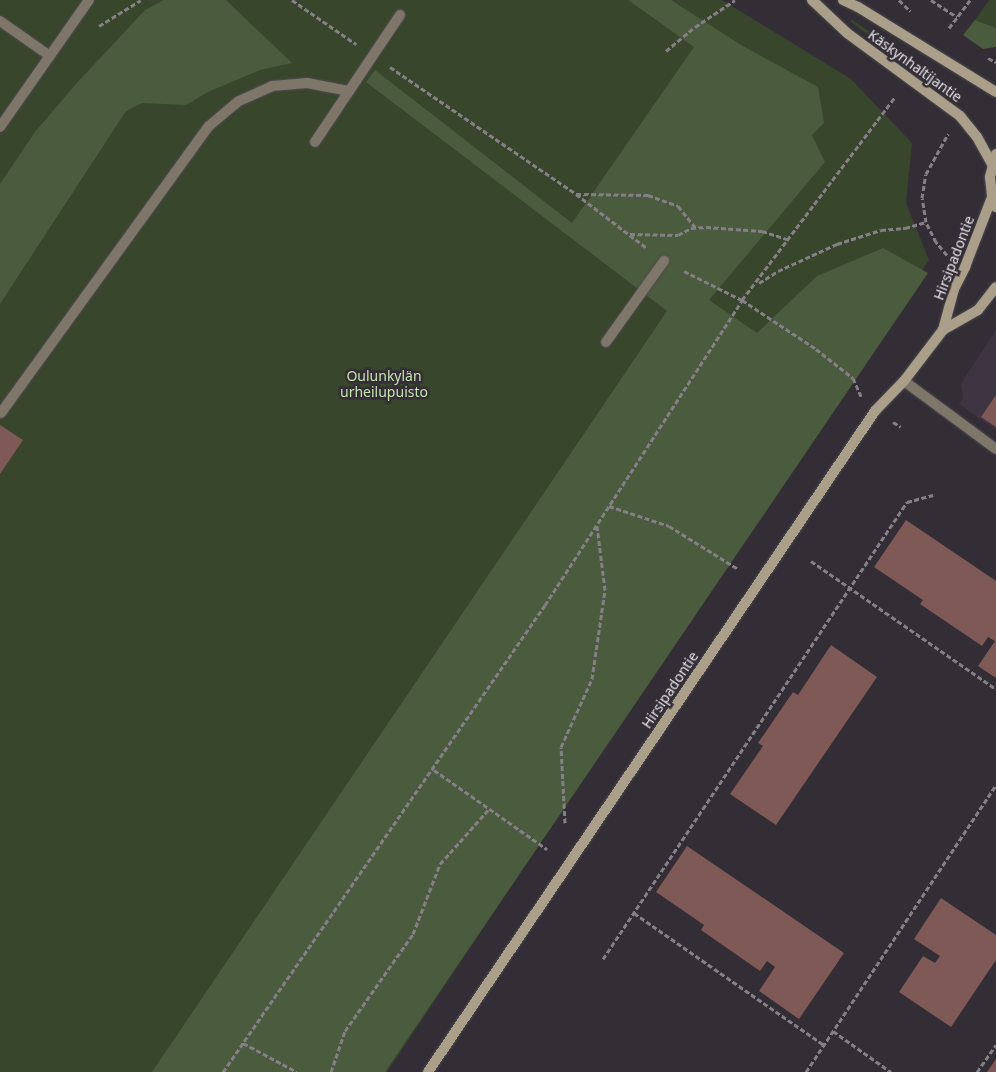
<!DOCTYPE html>
<meta charset="utf-8">
<style>
body{margin:0}
#map{position:relative;width:996px;height:1072px;overflow:hidden;background:#332e35;font-family:"Noto Sans",sans-serif}
div>[style]{position:absolute}
.built>*{inset:0;background:#3f3542}
.green>*{inset:0;background:#38462c}
.forest>*{inset:0;background:#4b5b3e}
.building>*{inset:0;background:#7e5955}
.path>*{height:3px;margin-top:-1.5px;transform-origin:0;background:repeating-linear-gradient(90deg,#858086 0 5px,transparent 0 7.5px)}
.roads{filter:drop-shadow(0 0 1px #504b52) drop-shadow(0 0 1px #504b52)}
.lane>*{height:10px;margin:-5px;padding:0 5px;transform-origin:5px;border-radius:5px;background:#7e7769}
.street>*{height:10px;margin:-5px;padding:0 5px;transform-origin:5px;border-radius:5px;background:#7e7769}
.secondary>*{height:10px;margin:-5px;padding:0 5px;transform-origin:5px;border-radius:5px;background:#aa9f88}
span{translate:-50% -50%;white-space:nowrap;text-align:center;line-height:1.15;-webkit-text-stroke:5px #332e35;paint-order:stroke}
.street-label{font-size:14px;color:#e7e3e8}
.park-label{font-size:14px;color:#c3e2ab}
</style>
<div id="map">
<div class="built">
<i style="clip-path:polygon(996px 330px,996px 430px,959px 404px,963px 398px,961px 384px)"></i>
</div>
<div class="green">
<i style="clip-path:polygon(0 0,722px 0,851px 79px,912px 143px,906px 203px,929px 260px,387px 1072px,0 1072px)"></i>
<i style="clip-path:polygon(989px 0,996px 0,996px 28px,975px 20px)"></i>
<i style="clip-path:polygon(851px 19px,916px 64px,952px 85px,948px 92px,897px 57px,851px 22px)"></i>
</div>
<div class="forest">
<i style="clip-path:polygon(164px 0,226px 0,292px 63px,260px 70px,208px 92px,186px 105px,142px 103px,126px 111px,0 304px,0 184px,35px 132px,75px 85px,145px 10px)"></i>
<i style="clip-path:polygon(628px 0,671px 0,741px 45px,818px 87px,824px 123px,812px 135px,825px 162px,709px 300px,757px 333px,817px 276px,883px 248px,928px 273px,385px 1072px,152px 1072px,667px 311px,366px 82px,375px 70px,572px 223px,694px 47px)"></i>
<i style="clip-path:polygon(975px 20px,996px 28px,996px 47px,983px 49px,963px 35px)"></i>
</div>
<div class="building">
<i style="clip-path:polygon(996px 395px,996px 427px,981px 417px)"></i>
<i style="clip-path:polygon(0 425px,23px 440px,0 474px)"></i>
<i style="clip-path:polygon(906px 520px,996px 581px,996px 678px,978px 666px,995px 641px,988px 637px,982px 646px,920px 604px,923px 600px,874px 567px)"></i>
<i style="clip-path:polygon(831px 645px,877px 677px,776px 825px,730px 794px,763px 746px,758px 743px,793px 692px,798px 695px)"></i>
<i style="clip-path:polygon(687px 846px,844px 953px,799px 1019px,759px 991px,775px 967px,767px 961px,760px 971px,701px 930px,704px 925px,656px 892px)"></i>
<i style="clip-path:polygon(941px 898px,996px 935px,996px 960px,951px 1027px,899px 992px,923px 956px,935px 963px,940px 956px,914px 939px)"></i>
<i style="clip-path:polygon(996px 1059px,996px 1072px,987px 1072px)"></i>
</div>
<div class="path">
<i style="left:292px;top:0;width:78px;rotate:34.5deg"></i>
<i style="left:899px;top:0;width:16px;rotate:45deg"></i>
<i style="left:931px;top:0;width:31px;rotate:33deg"></i>
<i style="left:99px;top:26px;width:49px;rotate:-31.8deg"></i>
<i style="left:949px;top:28px;width:35px;rotate:-53deg"></i>
<i style="left:666px;top:51px;width:38px;rotate:-40deg"></i>
<i style="left:695px;top:27px;width:48px;rotate:-34deg"></i>
<i style="left:988px;top:58px;width:9px;rotate:27deg"></i>
<i style="left:390px;top:67px;width:225px;rotate:34.3deg"></i>
<i style="left:576px;top:194px;width:89px;rotate:37.3deg"></i>
<i style="left:576px;top:194px;width:72px;rotate:0.8deg"></i>
<i style="left:648px;top:195px;width:32px;rotate:20deg"></i>
<i style="left:678px;top:206px;width:27px;rotate:51deg"></i>
<i style="left:630px;top:234px;width:48px;rotate:1.2deg"></i>
<i style="left:678px;top:235px;width:15px;rotate:-28deg"></i>
<i style="left:691px;top:228px;width:15px;rotate:-4deg"></i>
<i style="left:706px;top:227px;width:56px;rotate:4.1deg"></i>
<i style="left:762px;top:231px;width:28px;rotate:18deg"></i>
<i style="left:947px;top:255px;width:17px;rotate:-130deg"></i>
<i style="left:936px;top:242px;width:22px;rotate:-117deg"></i>
<i style="left:926px;top:222px;width:24px;rotate:-99deg"></i>
<i style="left:922px;top:198px;width:24px;rotate:-81deg"></i>
<i style="left:926px;top:174px;width:46px;rotate:-61.2deg"></i>
<i style="left:684px;top:271px;width:65px;rotate:26.6deg"></i>
<i style="left:742px;top:300px;width:89px;rotate:33.5deg"></i>
<i style="left:816px;top:349px;width:47px;rotate:38.1deg"></i>
<i style="left:853px;top:378px;width:20px;rotate:66deg"></i>
<i style="left:759px;top:283px;width:22px;rotate:-32deg"></i>
<i style="left:778px;top:271px;width:65px;rotate:-24.6deg"></i>
<i style="left:837px;top:244px;width:46px;rotate:-17.7deg"></i>
<i style="left:881px;top:230px;width:24px;rotate:-5deg"></i>
<i style="left:905px;top:228px;width:22px;rotate:-16deg"></i>
<i style="left:893px;top:422px;width:9px;rotate:32deg"></i>
<i style="left:609px;top:506px;width:63px;rotate:18.4deg"></i>
<i style="left:669px;top:526px;width:81px;rotate:31.9deg"></i>
<i style="left:811px;top:561px;width:225px;rotate:34.7deg"></i>
<i style="left:434px;top:770px;width:138px;rotate:35deg"></i>
<i style="left:565px;top:823px;width:76px;rotate:-93deg"></i>
<i style="left:561px;top:747px;width:75px;rotate:-65.5deg"></i>
<i style="left:592px;top:679px;width:90px;rotate:-81.7deg"></i>
<i style="left:605px;top:590px;width:64px;rotate:-97.1deg"></i>
<i style="left:634px;top:913px;width:231px;rotate:34.8deg"></i>
<i style="left:603px;top:959px;width:549px;rotate:-56.37deg"></i>
<i style="left:907px;top:502px;width:27px;rotate:-15deg"></i>
<i style="left:833px;top:1031px;width:71px;rotate:35.3deg"></i>
<i style="left:243px;top:1043px;width:61px;rotate:28.2deg"></i>
<i style="left:223px;top:1072px;width:567px;rotate:-55.41deg"></i>
<i style="left:545px;top:605px;width:363px;rotate:-57.1deg"></i>
<i style="left:742px;top:300px;width:254px;rotate:-53deg"></i>
<i style="left:331px;top:1072px;width:43px;rotate:-71.1deg"></i>
<i style="left:345px;top:1031px;width:118px;rotate:-55deg"></i>
<i style="left:413px;top:934px;width:75px;rotate:-68.9deg"></i>
<i style="left:440px;top:864px;width:74px;rotate:-48.3deg"></i>
<i style="left:806px;top:1072px;width:344px;rotate:-56.5deg"></i>
<i style="left:977px;top:1072px;width:33px;rotate:-55deg"></i>
</div>
<div class="roads">
<div class="lane">
<i style="left:0;top:21px;width:61px;rotate:35deg"></i>
<i style="left:0;top:127px;width:155px;rotate:-55deg"></i>
<i style="left:315px;top:142px;width:153px;rotate:-56.2deg"></i>
<i style="left:606px;top:342px;width:100px;rotate:-54.4deg"></i>
<i style="left:1px;top:413px;width:354px;rotate:-54.1deg"></i>
<i style="left:209px;top:126px;width:39px;rotate:-40deg"></i>
<i style="left:239px;top:101px;width:36px;rotate:-24deg"></i>
<i style="left:272px;top:86px;width:35px;rotate:-5deg"></i>
<i style="left:307px;top:83px;width:43px;rotate:10.8deg"></i>
</div>
<div class="street">
<i style="left:904px;top:381px;width:114px;rotate:36.5deg"></i>
</div>
<div class="secondary">
<i style="left:812px;top:0;width:48px;rotate:43.3deg"></i>
<i style="left:847px;top:33px;width:140px;rotate:36.3deg"></i>
<i style="left:960px;top:116px;width:27px;rotate:51deg"></i>
<i style="left:977px;top:137px;width:31px;rotate:61deg"></i>
<i style="left:843px;top:0;width:17px;rotate:25deg"></i>
<i style="left:858px;top:7px;width:162px;rotate:31.6deg"></i>
<i style="left:996px;top:154px;width:24px;rotate:105deg"></i>
<i style="left:990px;top:177px;width:20px;rotate:84deg"></i>
<i style="left:992px;top:197px;width:11px;rotate:68deg"></i>
<i style="left:943px;top:330px;width:40px;rotate:-29.7deg"></i>
<i style="left:978px;top:310px;width:29px;rotate:-52deg"></i>
<i style="left:428px;top:1072px;width:798px;rotate:-55.93deg"></i>
<i style="left:875px;top:411px;width:42px;rotate:-46deg"></i>
<i style="left:904px;top:381px;width:64px;rotate:-52.6deg"></i>
<i style="left:943px;top:330px;width:42px;rotate:-75deg"></i>
<i style="left:954px;top:289px;width:25px;rotate:-63deg"></i>
<i style="left:965px;top:267px;width:75px;rotate:-68.9deg"></i>
</div>
</div>
<div class="street-label">
<span style="left:915px;top:66px;rotate:36deg">Käskynhaltijantie</span>
<span style="left:954px;top:258px;rotate:-69deg">Hirsipadontie</span>
<span style="left:670px;top:690px;rotate:-56deg">Hirsipadontie</span>
</div>
<div class="park-label">
<span style="left:384px;top:384px">Oulunkylän<br>urheilupuisto</span>
</div>
</div>
